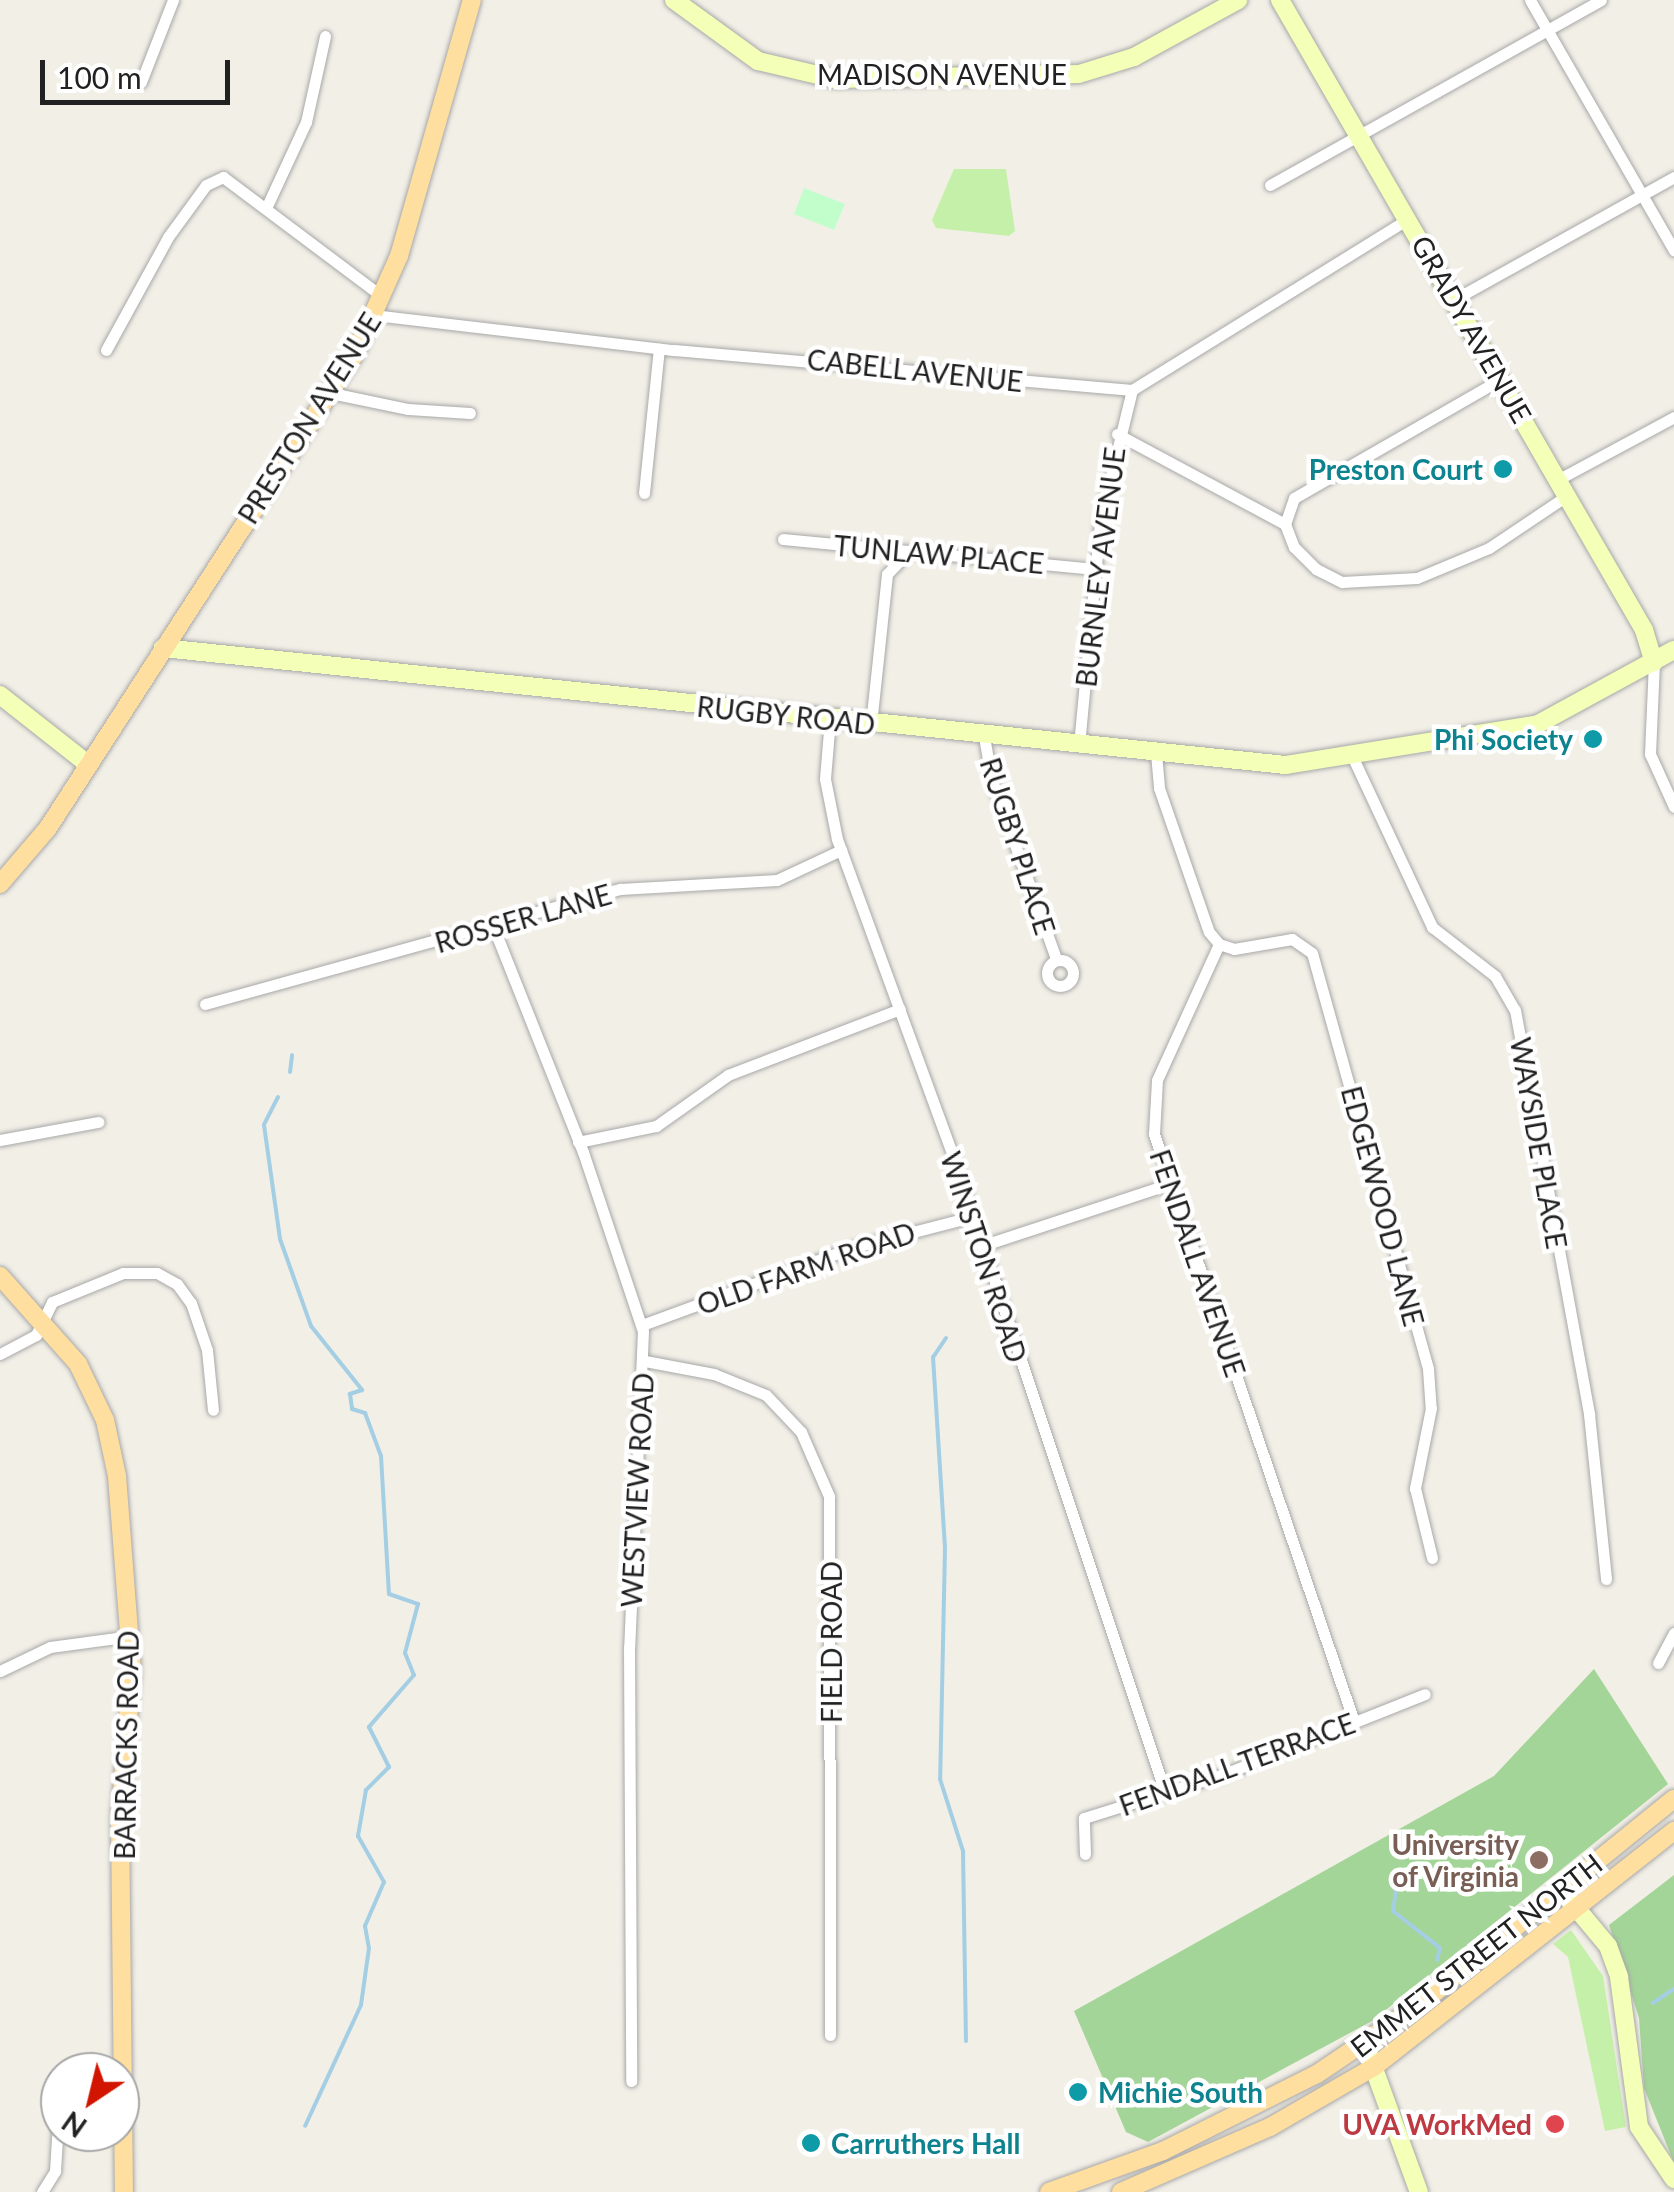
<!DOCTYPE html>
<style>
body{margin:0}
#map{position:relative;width:1674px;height:2192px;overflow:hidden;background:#f2efe7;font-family:Lato,sans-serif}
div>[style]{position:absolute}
.grass>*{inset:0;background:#c5f0a9}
.forest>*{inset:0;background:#a4d598}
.park>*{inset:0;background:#c2fecc}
.stream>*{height:4px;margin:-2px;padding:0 2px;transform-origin:2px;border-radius:2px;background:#a4cee3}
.roads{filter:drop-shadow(0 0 2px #a8a8a8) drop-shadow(0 0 2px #a8a8a8)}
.street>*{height:11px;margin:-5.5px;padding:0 5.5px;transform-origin:5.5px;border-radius:5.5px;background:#fff}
.street>.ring{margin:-5.5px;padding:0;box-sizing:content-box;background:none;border:11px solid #fff;border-radius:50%}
.secondary>*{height:18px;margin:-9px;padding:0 9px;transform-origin:9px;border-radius:9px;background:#f4ffb8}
.primary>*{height:18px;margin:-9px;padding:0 9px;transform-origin:9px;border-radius:9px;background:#ffdf9f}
.dots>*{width:28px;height:28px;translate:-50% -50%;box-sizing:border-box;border:5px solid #fff;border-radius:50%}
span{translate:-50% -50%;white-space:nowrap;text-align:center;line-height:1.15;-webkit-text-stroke:9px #fff;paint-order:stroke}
.street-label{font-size:28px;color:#212121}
.culture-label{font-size:28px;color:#0d838f;font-weight:700}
.right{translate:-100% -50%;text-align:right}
.left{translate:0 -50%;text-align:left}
.education-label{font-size:28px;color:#785e54;font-weight:700}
.health-label{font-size:28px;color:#be3a42;font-weight:700}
.north{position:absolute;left:40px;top:2052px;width:100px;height:100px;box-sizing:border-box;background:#fff;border:2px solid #a6a6a6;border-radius:50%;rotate:215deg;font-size:28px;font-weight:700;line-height:40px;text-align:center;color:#212121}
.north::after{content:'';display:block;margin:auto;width:35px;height:45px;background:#d21500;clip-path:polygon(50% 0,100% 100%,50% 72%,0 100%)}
.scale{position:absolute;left:40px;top:60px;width:190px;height:45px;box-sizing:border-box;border:5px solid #212121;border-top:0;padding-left:12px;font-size:30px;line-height:35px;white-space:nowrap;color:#212121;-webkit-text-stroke:8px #fff;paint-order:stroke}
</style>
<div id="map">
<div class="grass">
<i style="clip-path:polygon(954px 169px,1006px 169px,1015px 231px,1009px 236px,936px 228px,932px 220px)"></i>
<i style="clip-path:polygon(1571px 1930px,1603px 1976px,1626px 2127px,1605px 2131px,1568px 1957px,1553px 1944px)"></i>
</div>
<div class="forest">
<i style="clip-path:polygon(1594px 1669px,1668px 1784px,1372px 2021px,1148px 2142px,1126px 2132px,1074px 2011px,1494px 1776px)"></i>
<i style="clip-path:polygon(1674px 1875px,1674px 2163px,1644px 2088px,1639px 2018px,1609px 1925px)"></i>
</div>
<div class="park">
<i style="clip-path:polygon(804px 188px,845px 204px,834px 230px,794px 214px)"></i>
</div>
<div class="stream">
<i style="left:290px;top:1072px;width:17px;rotate:-83deg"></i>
<i style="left:278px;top:1097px;width:31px;rotate:117deg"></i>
<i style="left:264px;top:1125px;width:115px;rotate:82deg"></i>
<i style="left:280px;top:1239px;width:92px;rotate:70.4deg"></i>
<i style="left:311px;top:1326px;width:82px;rotate:51.4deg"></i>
<i style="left:362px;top:1390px;width:13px;rotate:162deg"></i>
<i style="left:350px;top:1394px;width:15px;rotate:82deg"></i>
<i style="left:352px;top:1409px;width:14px;rotate:17deg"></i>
<i style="left:365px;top:1413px;width:46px;rotate:69.6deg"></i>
<i style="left:381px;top:1456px;width:138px;rotate:86.7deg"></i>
<i style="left:389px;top:1594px;width:31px;rotate:19deg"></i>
<i style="left:418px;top:1604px;width:51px;rotate:104.9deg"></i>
<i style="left:405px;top:1653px;width:24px;rotate:68deg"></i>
<i style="left:414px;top:1675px;width:69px;rotate:130.9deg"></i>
<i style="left:369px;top:1727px;width:45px;rotate:63.4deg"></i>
<i style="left:389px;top:1767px;width:33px;rotate:135deg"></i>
<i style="left:366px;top:1790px;width:47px;rotate:99.9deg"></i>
<i style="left:358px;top:1836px;width:53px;rotate:60.5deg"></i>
<i style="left:384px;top:1882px;width:48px;rotate:113.4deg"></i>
<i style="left:365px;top:1926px;width:22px;rotate:80deg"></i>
<i style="left:369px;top:1948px;width:58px;rotate:98deg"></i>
<i style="left:361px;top:2005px;width:133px;rotate:114.8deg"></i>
<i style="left:946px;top:1338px;width:23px;rotate:124deg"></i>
<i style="left:933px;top:1357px;width:191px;rotate:86.4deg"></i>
<i style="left:945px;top:1548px;width:231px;rotate:91.2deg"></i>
<i style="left:940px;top:1779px;width:76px;rotate:72.3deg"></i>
<i style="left:963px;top:1851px;width:190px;rotate:89.1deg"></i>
<i style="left:1397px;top:1885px;width:26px;rotate:99deg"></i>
<i style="left:1393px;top:1911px;width:60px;rotate:38.2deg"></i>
<i style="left:1440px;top:1948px;width:12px;rotate:104deg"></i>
<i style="left:1653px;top:2003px;width:25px;rotate:-34deg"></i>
</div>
<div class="roads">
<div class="street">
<i style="left:1530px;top:0;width:289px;rotate:60.1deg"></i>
<i style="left:141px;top:82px;width:88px;rotate:-68.7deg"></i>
<i style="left:1270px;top:185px;width:379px;rotate:-29.2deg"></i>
<i style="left:267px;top:206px;width:93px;rotate:-65.1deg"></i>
<i style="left:306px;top:122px;width:88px;rotate:-77.5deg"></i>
<i style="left:1455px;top:299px;width:251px;rotate:-29.1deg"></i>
<i style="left:374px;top:315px;width:302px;rotate:6.7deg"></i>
<i style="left:674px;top:350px;width:460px;rotate:5deg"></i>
<i style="left:1132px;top:390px;width:325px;rotate:-31.8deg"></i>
<i style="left:106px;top:350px;width:129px;rotate:-61.2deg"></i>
<i style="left:168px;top:237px;width:64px;rotate:-53.8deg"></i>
<i style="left:206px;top:185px;width:19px;rotate:-25deg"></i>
<i style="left:223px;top:177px;width:200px;rotate:36.9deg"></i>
<i style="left:1501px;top:379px;width:239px;rotate:150.1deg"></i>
<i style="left:1294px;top:498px;width:28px;rotate:109deg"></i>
<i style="left:1285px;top:524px;width:25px;rotate:69deg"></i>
<i style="left:1294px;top:547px;width:31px;rotate:45deg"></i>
<i style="left:1316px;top:569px;width:29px;rotate:27deg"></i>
<i style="left:1342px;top:582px;width:75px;rotate:-3.1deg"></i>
<i style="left:1417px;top:578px;width:78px;rotate:-22.6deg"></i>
<i style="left:1489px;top:548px;width:95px;rotate:-33.9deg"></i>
<i style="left:331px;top:393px;width:79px;rotate:11.7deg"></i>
<i style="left:408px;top:409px;width:62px;rotate:3.7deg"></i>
<i style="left:1117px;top:434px;width:191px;rotate:28.2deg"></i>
<i style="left:1559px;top:479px;width:131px;rotate:-28.3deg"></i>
<i style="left:644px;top:493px;width:145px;rotate:-84.1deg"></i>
<i style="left:783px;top:539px;width:313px;rotate:5.5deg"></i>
<i style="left:1654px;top:662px;width:92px;rotate:92.5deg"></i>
<i style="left:1650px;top:754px;width:58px;rotate:65.6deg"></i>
<i style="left:830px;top:719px;width:60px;rotate:94.8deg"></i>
<i style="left:825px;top:779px;width:61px;rotate:78.7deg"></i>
<i style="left:837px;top:839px;width:338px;rotate:69.9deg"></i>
<i style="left:953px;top:1156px;width:670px;rotate:71.57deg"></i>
<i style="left:871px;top:724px;width:151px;rotate:-83.9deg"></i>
<i style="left:887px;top:574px;width:29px;rotate:-46deg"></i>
<i style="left:984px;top:736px;width:43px;rotate:80.5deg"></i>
<i style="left:991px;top:778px;width:189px;rotate:70.2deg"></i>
<i style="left:1079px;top:745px;width:225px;rotate:-84.6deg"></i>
<i style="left:1100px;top:521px;width:135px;rotate:-76.3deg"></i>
<i style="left:1156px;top:753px;width:35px;rotate:85deg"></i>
<i style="left:1159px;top:788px;width:152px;rotate:70.9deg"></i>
<i style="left:1209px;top:932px;width:16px;rotate:50deg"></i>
<i style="left:1353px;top:758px;width:187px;rotate:64.9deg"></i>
<i style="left:1432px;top:927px;width:80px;rotate:37.9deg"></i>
<i style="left:1495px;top:976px;width:39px;rotate:60deg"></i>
<i style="left:1515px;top:1010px;width:411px;rotate:79.6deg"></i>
<i style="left:1589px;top:1414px;width:166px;rotate:84.1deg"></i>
<i style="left:493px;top:926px;width:243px;rotate:68.3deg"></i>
<i style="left:583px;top:1152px;width:189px;rotate:71.5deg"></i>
<i style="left:643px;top:1331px;width:316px;rotate:92.5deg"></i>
<i style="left:629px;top:1647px;width:434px;rotate:89.7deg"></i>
<i style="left:1219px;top:944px;width:149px;rotate:114.5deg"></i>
<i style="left:1157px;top:1080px;width:54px;rotate:93.2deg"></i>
<i style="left:1154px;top:1134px;width:621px;rotate:71.21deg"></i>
<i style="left:1219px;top:944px;width:16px;rotate:18deg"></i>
<i style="left:1234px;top:949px;width:59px;rotate:-9.8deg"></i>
<i style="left:1292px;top:939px;width:24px;rotate:35deg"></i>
<i style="left:1312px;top:953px;width:432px;rotate:74.4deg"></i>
<i style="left:1428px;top:1369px;width:39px;rotate:86deg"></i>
<i style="left:1431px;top:1408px;width:82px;rotate:101.3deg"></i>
<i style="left:1415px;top:1488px;width:72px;rotate:76.3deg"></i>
<i class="ring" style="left:1047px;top:960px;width:15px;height:15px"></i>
<i style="left:205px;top:1004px;width:431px;rotate:-15.5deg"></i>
<i style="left:620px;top:889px;width:157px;rotate:-3.3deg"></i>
<i style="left:777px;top:880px;width:71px;rotate:-25.1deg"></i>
<i style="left:0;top:1140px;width:100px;rotate:-10.4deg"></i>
<i style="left:578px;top:1142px;width:80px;rotate:-11.6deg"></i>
<i style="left:656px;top:1126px;width:88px;rotate:-35.3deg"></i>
<i style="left:728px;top:1075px;width:184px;rotate:-21deg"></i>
<i style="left:981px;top:1246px;width:196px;rotate:-18.2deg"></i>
<i style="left:642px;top:1325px;width:223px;rotate:-20.2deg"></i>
<i style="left:851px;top:1248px;width:124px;rotate:-14.5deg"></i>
<i style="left:0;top:1354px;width:41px;rotate:-27.8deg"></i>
<i style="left:36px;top:1335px;width:37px;rotate:-64deg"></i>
<i style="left:52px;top:1302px;width:77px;rotate:-22.2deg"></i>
<i style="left:123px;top:1273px;width:34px"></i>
<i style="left:157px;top:1273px;width:23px;rotate:29deg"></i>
<i style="left:177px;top:1284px;width:24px;rotate:54deg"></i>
<i style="left:191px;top:1303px;width:50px;rotate:71.2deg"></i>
<i style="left:207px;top:1350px;width:60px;rotate:84.3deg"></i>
<i style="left:645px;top:1361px;width:70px;rotate:10.7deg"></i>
<i style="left:714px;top:1374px;width:56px;rotate:22deg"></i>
<i style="left:766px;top:1395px;width:51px;rotate:46.6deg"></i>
<i style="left:801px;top:1432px;width:70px;rotate:66.4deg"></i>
<i style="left:829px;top:1496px;width:539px;rotate:89.89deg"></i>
<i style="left:1658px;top:1663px;width:34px;rotate:-62deg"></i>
<i style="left:0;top:1671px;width:55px;rotate:-25.6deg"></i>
<i style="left:50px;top:1647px;width:82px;rotate:-7.7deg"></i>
<i style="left:1085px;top:1854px;width:36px;rotate:-92deg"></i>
<i style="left:1084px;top:1818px;width:147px;rotate:-17.4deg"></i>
<i style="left:1224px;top:1774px;width:216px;rotate:-21.7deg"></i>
<i style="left:42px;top:2192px;width:25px;rotate:-58deg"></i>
<i style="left:55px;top:2171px;width:82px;rotate:-86.5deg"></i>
</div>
<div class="secondary">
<i style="left:674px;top:0;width:104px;rotate:36deg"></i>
<i style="left:758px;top:61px;width:79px;rotate:13.2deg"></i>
<i style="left:835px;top:79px;width:244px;rotate:-1.2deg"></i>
<i style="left:1079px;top:74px;width:58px;rotate:-17.2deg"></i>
<i style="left:1134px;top:57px;width:119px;rotate:-28.7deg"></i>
<i style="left:1280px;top:0;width:728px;rotate:59.98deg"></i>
<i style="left:1644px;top:630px;width:34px;rotate:73deg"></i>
<i style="left:163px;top:648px;width:1129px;rotate:5.95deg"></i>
<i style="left:1286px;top:765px;width:255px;rotate:-9.2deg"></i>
<i style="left:1538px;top:724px;width:155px;rotate:-28.6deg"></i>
<i style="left:0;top:695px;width:113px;rotate:38.2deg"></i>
<i style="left:1562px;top:1891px;width:72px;rotate:50.1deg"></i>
<i style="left:1608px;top:1946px;width:33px;rotate:70deg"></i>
<i style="left:1619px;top:1977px;width:151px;rotate:82.4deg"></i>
<i style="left:1639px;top:2127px;width:63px;rotate:56.1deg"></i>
<i style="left:1365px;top:2044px;width:158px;rotate:70deg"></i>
</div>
<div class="primary">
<i style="left:0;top:884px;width:74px;rotate:-49.4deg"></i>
<i style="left:48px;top:828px;width:567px;rotate:-57.09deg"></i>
<i style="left:356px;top:352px;width:105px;rotate:-65.9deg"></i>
<i style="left:399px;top:256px;width:266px;rotate:-74.1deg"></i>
<i style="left:0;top:1276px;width:118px;rotate:48.4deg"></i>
<i style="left:78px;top:1364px;width:62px;rotate:64.3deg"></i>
<i style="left:105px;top:1420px;width:57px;rotate:77.9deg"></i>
<i style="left:117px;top:1476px;width:196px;rotate:85.6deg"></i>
<i style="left:132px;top:1671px;width:146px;rotate:94.7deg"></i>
<i style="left:120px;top:1817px;width:375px;rotate:89.4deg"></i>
<i style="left:1049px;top:2192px;width:121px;rotate:-19.8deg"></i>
<i style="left:1163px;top:2151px;width:172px;rotate:-26.6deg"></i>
<i style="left:1317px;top:2074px;width:122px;rotate:-34deg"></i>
<i style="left:1418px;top:2006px;width:329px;rotate:-39deg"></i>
<i style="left:1121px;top:2192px;width:163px;rotate:-23.6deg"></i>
<i style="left:1270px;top:2127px;width:120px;rotate:-30deg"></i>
<i style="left:1374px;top:2067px;width:382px;rotate:-38.2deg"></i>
</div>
</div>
<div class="dots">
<i style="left:1503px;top:469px;background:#0f9aa8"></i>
<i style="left:1593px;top:739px;background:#0f9aa8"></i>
<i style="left:1539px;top:1860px;background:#8d6e63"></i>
<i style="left:1078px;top:2092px;background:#0f9aa8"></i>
<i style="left:1555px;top:2124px;background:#e0444e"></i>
<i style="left:811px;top:2143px;background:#0f9aa8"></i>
</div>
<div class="street-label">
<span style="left:942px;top:74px">MADISON AVENUE</span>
<span style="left:1472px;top:329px;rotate:60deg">GRADY AVENUE</span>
<span style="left:915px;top:370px;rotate:6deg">CABELL AVENUE</span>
<span style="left:309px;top:418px;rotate:-58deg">PRESTON AVENUE</span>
<span style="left:939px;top:554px;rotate:5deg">TUNLAW PLACE</span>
<span style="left:1100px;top:567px;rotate:-83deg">BURNLEY AVENUE</span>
<span style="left:786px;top:715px;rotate:6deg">RUGBY ROAD</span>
<span style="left:1018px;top:846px;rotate:72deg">RUGBY PLACE</span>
<span style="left:523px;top:918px;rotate:-16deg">ROSSER LANE</span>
<span style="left:1539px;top:1143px;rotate:80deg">WAYSIDE PLACE</span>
<span style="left:1383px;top:1206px;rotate:75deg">EDGEWOOD LANE</span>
<span style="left:984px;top:1257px;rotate:72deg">WINSTON ROAD</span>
<span style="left:1198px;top:1263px;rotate:71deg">FENDALL AVENUE</span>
<span style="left:806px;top:1268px;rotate:-19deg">OLD FARM ROAD</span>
<span style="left:637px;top:1490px;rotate:-87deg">WESTVIEW ROAD</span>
<span style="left:831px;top:1642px;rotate:-90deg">FIELD ROAD</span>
<span style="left:126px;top:1745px;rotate:-89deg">BARRACKS ROAD</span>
<span style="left:1237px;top:1764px;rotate:-20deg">FENDALL TERRACE</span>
<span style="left:1476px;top:1955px;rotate:-38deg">EMMET STREET NORTH</span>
</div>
<div class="culture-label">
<span class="right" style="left:1483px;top:469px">Preston Court</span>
<span class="right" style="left:1573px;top:739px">Phi Society</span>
<span class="left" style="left:1098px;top:2092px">Michie South</span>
<span class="left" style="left:831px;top:2143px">Carruthers Hall</span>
</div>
<div class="education-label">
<span class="right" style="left:1519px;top:1860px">University<br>of Virginia</span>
</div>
<div class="health-label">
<span class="right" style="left:1532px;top:2124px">UVA WorkMed</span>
</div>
<div class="north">N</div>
<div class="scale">100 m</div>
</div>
